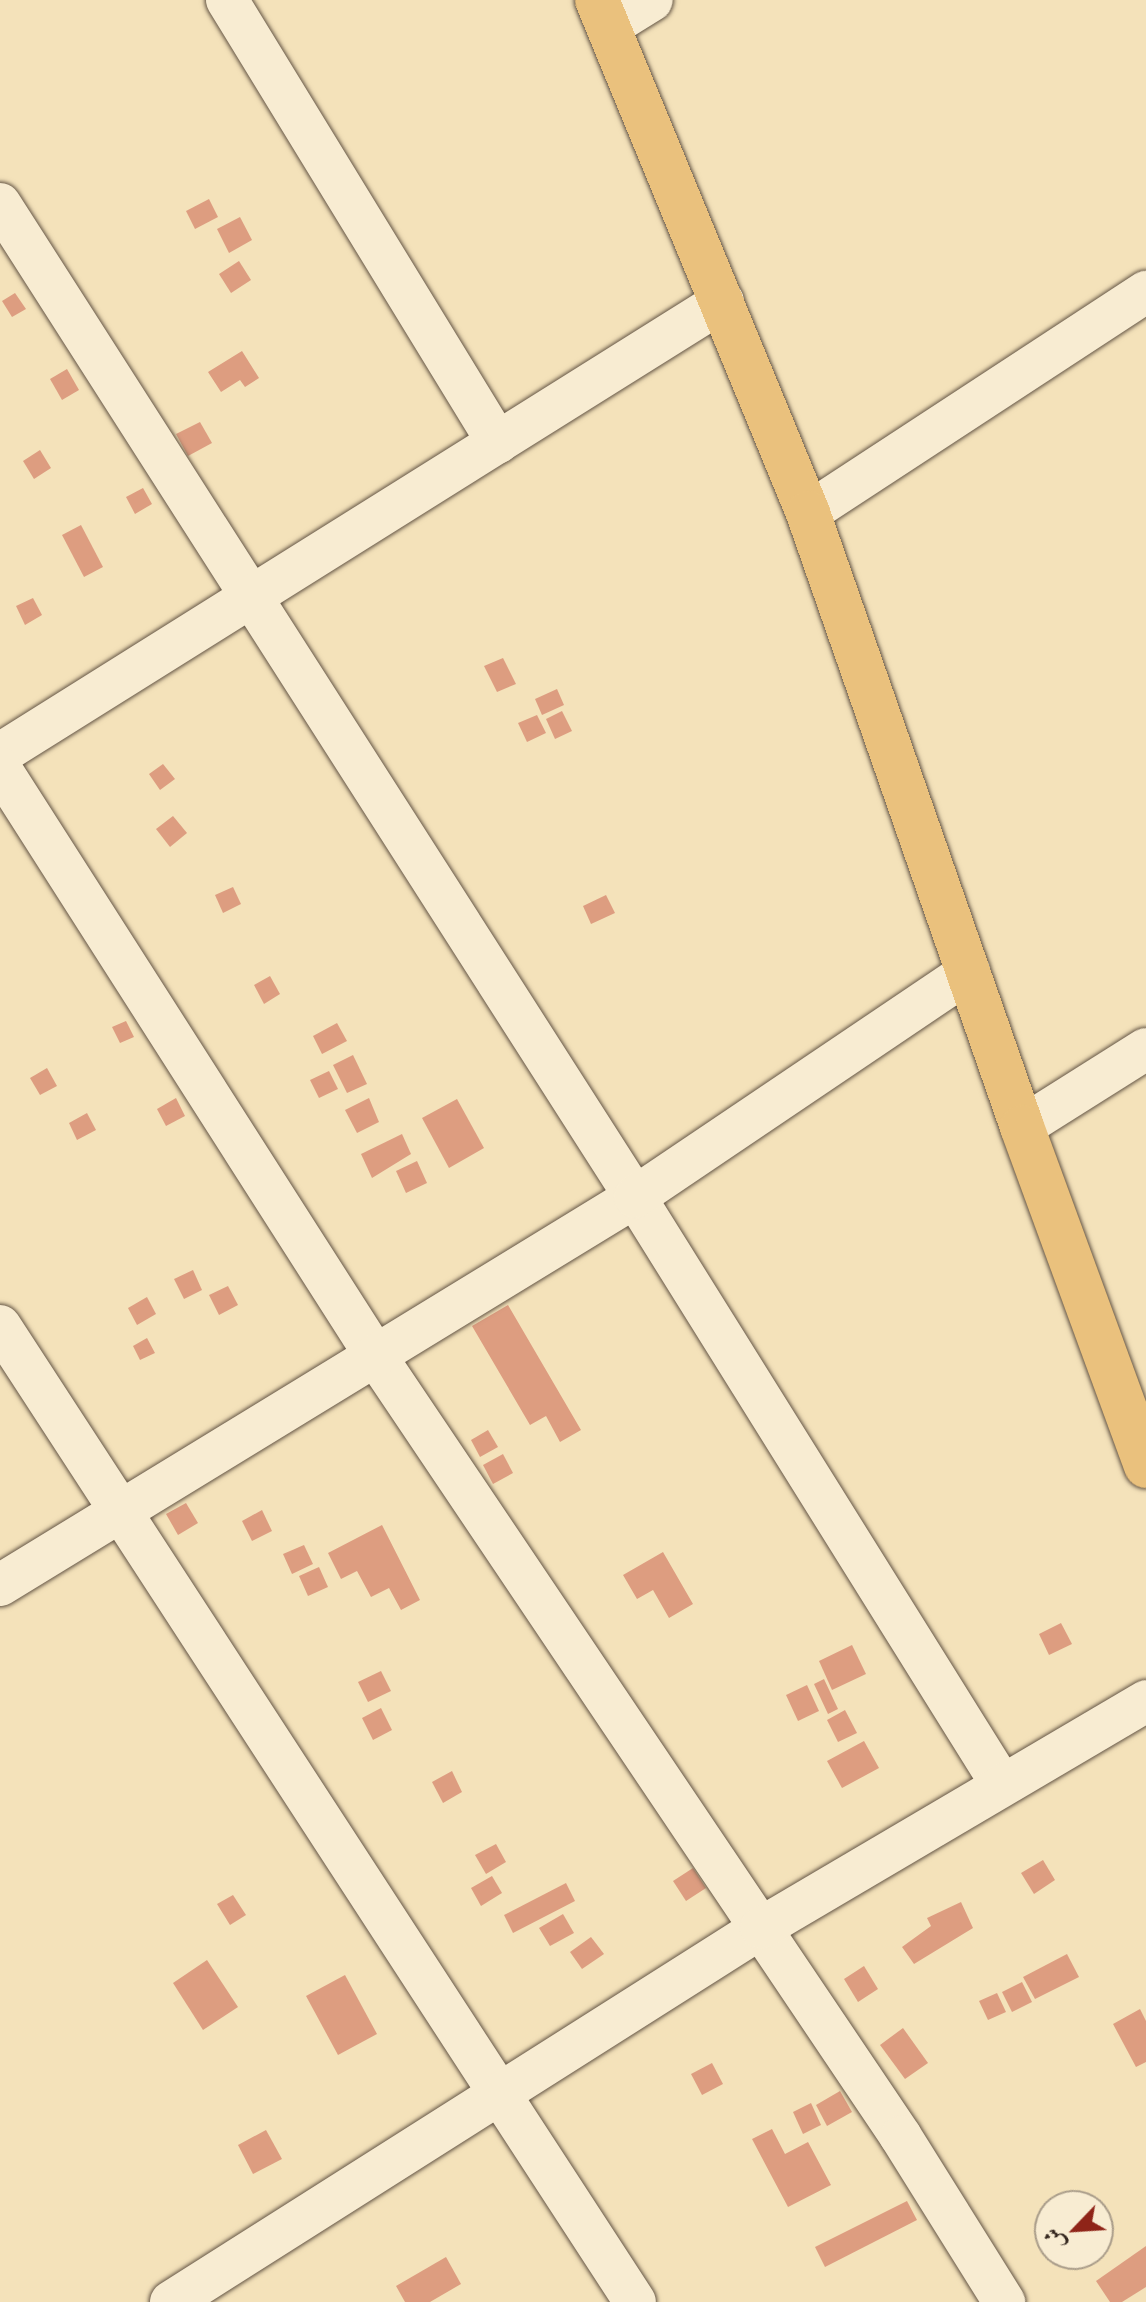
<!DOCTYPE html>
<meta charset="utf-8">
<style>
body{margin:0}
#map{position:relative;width:1146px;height:2302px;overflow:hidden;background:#f4e2ba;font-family:"Gentium Book Plus",Amiri,serif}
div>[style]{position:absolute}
.building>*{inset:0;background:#dd9d80}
.roads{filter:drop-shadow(0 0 2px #645545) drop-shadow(0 0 2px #645545)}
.minor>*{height:42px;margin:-21px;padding:0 21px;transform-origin:21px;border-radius:21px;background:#f8ecd2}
.primary>*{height:44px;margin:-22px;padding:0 22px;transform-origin:22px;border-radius:22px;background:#eac17d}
span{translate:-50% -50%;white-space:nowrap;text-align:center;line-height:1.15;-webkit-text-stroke:8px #f8ecd2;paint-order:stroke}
.north{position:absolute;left:1034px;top:2190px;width:80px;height:80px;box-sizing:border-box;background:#f8ecd2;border:2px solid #aa9d8a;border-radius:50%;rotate:245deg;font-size:22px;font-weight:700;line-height:32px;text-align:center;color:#34261e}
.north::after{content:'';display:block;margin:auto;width:28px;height:36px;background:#8f2418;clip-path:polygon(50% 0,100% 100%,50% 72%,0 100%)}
</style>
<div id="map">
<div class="building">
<i style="clip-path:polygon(209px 199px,218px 217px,195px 229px,186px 211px)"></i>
<i style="clip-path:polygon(240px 217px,252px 240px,229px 253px,217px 229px)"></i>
<i style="clip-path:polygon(239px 261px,251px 280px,231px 293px,219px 274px)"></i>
<i style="clip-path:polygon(15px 293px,26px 309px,12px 317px,2px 301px)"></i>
<i style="clip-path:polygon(242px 351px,259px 378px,245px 387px,240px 380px,221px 392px,208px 372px)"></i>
<i style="clip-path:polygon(67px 369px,79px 390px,62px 400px,50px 379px)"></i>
<i style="clip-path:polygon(200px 422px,212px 443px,188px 456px,176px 434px)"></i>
<i style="clip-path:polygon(40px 450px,51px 468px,34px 479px,23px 461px)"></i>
<i style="clip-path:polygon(143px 488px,152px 504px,135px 514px,126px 497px)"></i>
<i style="clip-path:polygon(81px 525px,103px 567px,84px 577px,62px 535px)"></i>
<i style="clip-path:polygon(33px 598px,42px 615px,25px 625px,16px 606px)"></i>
<i style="clip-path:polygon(503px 658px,516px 684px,497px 692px,484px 666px)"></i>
<i style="clip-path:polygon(557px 689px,564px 705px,542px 715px,535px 699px)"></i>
<i style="clip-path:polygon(562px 711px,572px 731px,555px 739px,546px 719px)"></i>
<i style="clip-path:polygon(537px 715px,546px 733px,527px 742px,518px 723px)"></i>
<i style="clip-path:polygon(163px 764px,175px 779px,160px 790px,149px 774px)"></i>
<i style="clip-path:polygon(173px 816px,187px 833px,170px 847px,156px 829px)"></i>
<i style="clip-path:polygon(233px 887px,241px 904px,223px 913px,215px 895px)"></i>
<i style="clip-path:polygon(606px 895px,615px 913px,591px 924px,583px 906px)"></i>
<i style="clip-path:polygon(270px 976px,280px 994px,264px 1004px,254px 985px)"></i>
<i style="clip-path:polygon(126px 1021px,134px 1037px,120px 1043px,112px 1027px)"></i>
<i style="clip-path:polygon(337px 1023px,347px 1041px,322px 1054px,313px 1036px)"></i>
<i style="clip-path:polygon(353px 1055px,367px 1084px,347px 1093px,333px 1065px)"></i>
<i style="clip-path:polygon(47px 1068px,57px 1086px,40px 1095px,30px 1078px)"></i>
<i style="clip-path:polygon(329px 1071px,338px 1089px,319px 1098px,310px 1080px)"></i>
<i style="clip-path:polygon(176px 1098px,185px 1116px,166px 1126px,157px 1109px)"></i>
<i style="clip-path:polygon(369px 1098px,379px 1122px,357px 1133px,345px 1110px)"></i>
<i style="clip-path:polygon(457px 1099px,484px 1148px,449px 1168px,422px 1118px)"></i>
<i style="clip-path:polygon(87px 1113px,96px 1130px,77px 1140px,69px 1123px)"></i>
<i style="clip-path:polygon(402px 1134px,411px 1154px,372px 1178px,361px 1154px)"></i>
<i style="clip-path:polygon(417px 1161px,427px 1183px,406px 1193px,396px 1171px)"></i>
<i style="clip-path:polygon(193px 1270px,202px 1290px,184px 1299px,174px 1279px)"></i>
<i style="clip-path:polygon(228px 1286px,238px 1305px,219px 1315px,209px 1295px)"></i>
<i style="clip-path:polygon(147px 1297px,156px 1314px,137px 1325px,128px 1308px)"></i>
<i style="clip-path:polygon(508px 1305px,581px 1430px,560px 1442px,546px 1416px,530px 1425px,472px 1326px)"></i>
<i style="clip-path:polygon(147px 1338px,155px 1353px,140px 1360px,133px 1346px)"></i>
<i style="clip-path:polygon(488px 1430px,498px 1447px,480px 1457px,471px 1440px)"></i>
<i style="clip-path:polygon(503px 1454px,513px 1473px,493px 1484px,483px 1465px)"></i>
<i style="clip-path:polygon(186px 1503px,198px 1523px,178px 1535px,166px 1514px)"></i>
<i style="clip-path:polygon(262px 1510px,272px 1531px,252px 1541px,242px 1521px)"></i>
<i style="clip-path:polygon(382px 1525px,420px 1600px,401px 1610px,389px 1588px,371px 1597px,357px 1571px,341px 1579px,328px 1553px)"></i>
<i style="clip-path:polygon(304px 1545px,313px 1564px,292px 1574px,283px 1554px)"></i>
<i style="clip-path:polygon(663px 1552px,693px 1604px,669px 1618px,653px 1590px,637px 1599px,623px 1575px)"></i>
<i style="clip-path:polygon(319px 1567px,328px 1587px,308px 1596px,299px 1576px)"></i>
<i style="clip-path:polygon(1061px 1623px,1072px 1644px,1049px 1655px,1039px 1634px)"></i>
<i style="clip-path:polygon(852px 1645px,866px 1674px,832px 1690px,819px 1661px)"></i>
<i style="clip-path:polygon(381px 1671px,391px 1691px,368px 1702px,358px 1682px)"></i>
<i style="clip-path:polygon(824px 1679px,838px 1709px,828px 1714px,814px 1684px)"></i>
<i style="clip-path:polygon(807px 1685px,819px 1711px,798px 1721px,786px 1695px)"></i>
<i style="clip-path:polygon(381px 1708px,392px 1730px,373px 1740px,362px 1718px)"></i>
<i style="clip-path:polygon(845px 1710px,857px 1733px,838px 1742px,827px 1720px)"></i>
<i style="clip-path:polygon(864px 1741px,879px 1768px,842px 1788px,827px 1761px)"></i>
<i style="clip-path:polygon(452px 1771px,462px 1792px,443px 1803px,432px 1782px)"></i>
<i style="clip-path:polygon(496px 1844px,506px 1862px,486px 1874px,475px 1855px)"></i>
<i style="clip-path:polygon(1043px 1860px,1055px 1880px,1034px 1894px,1021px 1873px)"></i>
<i style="clip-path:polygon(693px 1868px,706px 1888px,686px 1901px,673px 1881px)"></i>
<i style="clip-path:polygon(492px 1876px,502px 1893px,481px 1906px,471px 1888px)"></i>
<i style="clip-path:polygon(566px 1883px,575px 1901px,513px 1933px,504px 1915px)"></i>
<i style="clip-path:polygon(233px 1895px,246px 1915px,230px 1925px,217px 1904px)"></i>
<i style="clip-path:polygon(961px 1902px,973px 1928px,914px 1964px,902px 1947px,931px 1926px,927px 1918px)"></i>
<i style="clip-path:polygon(563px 1914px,574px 1933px,550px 1946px,539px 1928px)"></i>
<i style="clip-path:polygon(591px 1937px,604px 1954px,582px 1969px,570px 1952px)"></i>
<i style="clip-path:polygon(1067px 1954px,1079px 1977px,1035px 1999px,1023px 1977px)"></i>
<i style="clip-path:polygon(207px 1960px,238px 2007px,203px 2030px,173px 1983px)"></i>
<i style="clip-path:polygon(864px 1966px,878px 1989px,858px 2002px,844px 1979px)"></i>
<i style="clip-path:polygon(345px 1975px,377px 2034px,338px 2055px,306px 1996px)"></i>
<i style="clip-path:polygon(1022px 1982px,1032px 2002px,1012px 2012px,1002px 1992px)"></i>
<i style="clip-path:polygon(997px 1993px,1006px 2012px,988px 2020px,979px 2001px)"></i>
<i style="clip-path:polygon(1140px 2009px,1146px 2021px,1146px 2062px,1136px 2067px,1113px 2024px)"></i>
<i style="clip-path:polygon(903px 2028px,928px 2063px,905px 2079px,880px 2045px)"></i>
<i style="clip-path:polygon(712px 2063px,723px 2084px,702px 2095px,691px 2074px)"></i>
<i style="clip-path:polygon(840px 2091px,852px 2112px,827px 2126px,816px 2105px)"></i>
<i style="clip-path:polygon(811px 2103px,821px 2125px,803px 2134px,793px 2112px)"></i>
<i style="clip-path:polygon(772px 2129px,785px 2154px,808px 2142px,831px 2185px,788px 2207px,752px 2139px)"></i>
<i style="clip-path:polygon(266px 2130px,282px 2159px,253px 2174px,238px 2145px)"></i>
<i style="clip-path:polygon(907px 2201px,917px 2220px,825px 2267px,815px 2247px)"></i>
<i style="clip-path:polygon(1146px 2246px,1146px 2287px,1122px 2302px,1110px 2302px,1096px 2281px)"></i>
<i style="clip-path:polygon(446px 2257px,461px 2284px,430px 2302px,405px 2302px,396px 2286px)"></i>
</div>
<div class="roads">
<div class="minor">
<i style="left:227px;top:0;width:519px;rotate:58.54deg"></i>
<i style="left:610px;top:26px;width:49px;rotate:-31.8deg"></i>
<i style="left:0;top:204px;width:1179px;rotate:57.4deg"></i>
<i style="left:635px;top:1197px;width:693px;rotate:58.03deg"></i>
<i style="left:808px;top:513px;width:404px;rotate:-33.2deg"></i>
<i style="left:0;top:754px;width:853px;rotate:-32.07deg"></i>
<i style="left:0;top:768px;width:697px;rotate:57.43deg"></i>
<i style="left:375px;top:1355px;width:942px;rotate:56.07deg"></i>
<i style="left:901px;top:2137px;width:195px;rotate:58deg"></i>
<i style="left:1022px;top:1127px;width:146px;rotate:-32.2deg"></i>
<i style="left:0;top:1326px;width:1164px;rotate:56.95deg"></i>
<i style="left:0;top:1585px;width:744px;rotate:-31.43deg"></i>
<i style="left:635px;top:1197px;width:403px;rotate:-34deg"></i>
<i style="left:171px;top:2302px;width:699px;rotate:-32.37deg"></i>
<i style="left:761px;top:1928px;width:447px;rotate:-30.5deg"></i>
</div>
<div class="primary">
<i style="left:597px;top:0;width:555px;rotate:67.64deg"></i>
<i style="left:808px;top:513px;width:650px;rotate:70.78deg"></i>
<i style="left:1022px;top:1127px;width:361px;rotate:69.9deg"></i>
</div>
</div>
<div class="north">ش</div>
</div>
